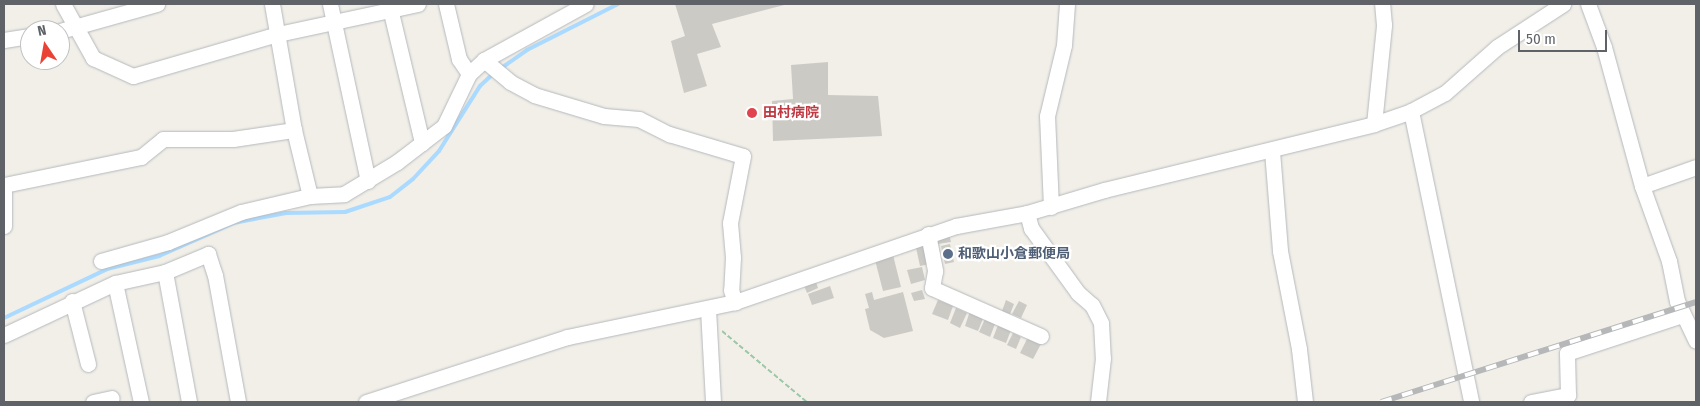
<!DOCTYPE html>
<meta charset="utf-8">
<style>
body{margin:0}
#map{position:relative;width:1700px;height:406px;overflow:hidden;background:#f1efe8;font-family:"Fira Sans Condensed","Noto Sans JP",sans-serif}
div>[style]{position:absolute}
.stream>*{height:4px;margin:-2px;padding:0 2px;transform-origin:2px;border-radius:2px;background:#aadaff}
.building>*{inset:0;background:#cccac5}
.path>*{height:2px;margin-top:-1px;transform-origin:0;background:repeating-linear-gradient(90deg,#9cc7a9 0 5px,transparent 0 7.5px)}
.roads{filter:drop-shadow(0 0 1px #b5b8bc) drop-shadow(0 0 1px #b5b8bc)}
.minor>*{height:15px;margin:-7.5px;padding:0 7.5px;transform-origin:7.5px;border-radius:7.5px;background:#fff}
.rail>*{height:5.5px;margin-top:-2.75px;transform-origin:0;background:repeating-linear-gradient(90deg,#fff 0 11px,#b6b7b8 0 22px);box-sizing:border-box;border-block:1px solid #b6b7b8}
.dots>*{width:14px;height:14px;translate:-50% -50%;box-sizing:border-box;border:2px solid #fff;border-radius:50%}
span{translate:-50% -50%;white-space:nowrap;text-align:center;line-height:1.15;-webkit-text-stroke:4.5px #fff;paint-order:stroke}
.health-label{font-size:14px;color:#be3a42;font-weight:700}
.left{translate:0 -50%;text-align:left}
.service-label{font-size:14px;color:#4e5e75;font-weight:700}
.frame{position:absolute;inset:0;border:5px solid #5f6368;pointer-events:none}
.north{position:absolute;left:20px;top:20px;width:50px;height:50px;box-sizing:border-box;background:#fff;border:1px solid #bfc1c3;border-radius:50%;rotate:348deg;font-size:14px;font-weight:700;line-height:20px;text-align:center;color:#5f6368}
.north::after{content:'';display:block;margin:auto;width:18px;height:22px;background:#ea4335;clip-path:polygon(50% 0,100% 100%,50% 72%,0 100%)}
.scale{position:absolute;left:1518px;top:30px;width:89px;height:22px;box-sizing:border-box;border:2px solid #5f6368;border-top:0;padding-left:6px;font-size:15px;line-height:18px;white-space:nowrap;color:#5f6368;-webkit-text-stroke:4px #fff;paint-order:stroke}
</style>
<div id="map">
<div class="stream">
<i style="left:500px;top:69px;width:33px;rotate:-35deg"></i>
<i style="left:527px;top:50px;width:102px;rotate:-26.8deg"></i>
<i style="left:4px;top:318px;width:114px;rotate:-25.4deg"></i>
<i style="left:107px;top:269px;width:54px;rotate:-14deg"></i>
<i style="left:159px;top:256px;width:81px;rotate:-24deg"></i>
<i style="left:233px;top:223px;width:54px;rotate:-10.7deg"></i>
<i style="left:286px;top:213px;width:59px;rotate:-1deg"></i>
<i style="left:345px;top:212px;width:47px;rotate:-18.4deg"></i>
<i style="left:390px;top:197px;width:29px;rotate:-38deg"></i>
<i style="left:413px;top:179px;width:38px;rotate:-47deg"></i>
<i style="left:439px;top:151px;width:77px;rotate:-57.8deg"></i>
<i style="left:480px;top:86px;width:19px;rotate:-43deg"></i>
</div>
<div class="building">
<i style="clip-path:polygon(675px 4px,788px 4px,712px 24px,721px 47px,697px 54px,707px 86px,684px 93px,671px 41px,685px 36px)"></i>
<i style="clip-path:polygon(828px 62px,828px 95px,878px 96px,882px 136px,773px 141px,772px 101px,793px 99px,791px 65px)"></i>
<i style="clip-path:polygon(949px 234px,951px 242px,938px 244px,936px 237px)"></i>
<i style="clip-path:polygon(924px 241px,930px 264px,920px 266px,915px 243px)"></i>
<i style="clip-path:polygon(950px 244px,954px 262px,945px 264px,941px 246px)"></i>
<i style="clip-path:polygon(893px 255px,901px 287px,883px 291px,875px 260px)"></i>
<i style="clip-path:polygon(922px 267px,925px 280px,911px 284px,907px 270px)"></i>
<i style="clip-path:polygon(815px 279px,818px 288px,807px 293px,803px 283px)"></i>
<i style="clip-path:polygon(830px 286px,834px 298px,812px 305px,808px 294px)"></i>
<i style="clip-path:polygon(922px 290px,925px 299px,914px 301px,911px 293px)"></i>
<i style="clip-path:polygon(872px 292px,874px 300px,903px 292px,913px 331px,884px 338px,870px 330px,865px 309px,869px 308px,865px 294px)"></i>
<i style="clip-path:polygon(938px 300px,953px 306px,948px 320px,932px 314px)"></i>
<i style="clip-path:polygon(1006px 300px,1014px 304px,1010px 314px,1002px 311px)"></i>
<i style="clip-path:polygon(1019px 301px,1027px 305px,1021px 318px,1012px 314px)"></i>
<i style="clip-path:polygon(956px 308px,967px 313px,960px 328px,950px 323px)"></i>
<i style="clip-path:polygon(970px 311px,984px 316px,978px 331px,965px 326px)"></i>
<i style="clip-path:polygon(985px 319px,995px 324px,990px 337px,979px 332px)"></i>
<i style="clip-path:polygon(998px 325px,1011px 330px,1006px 343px,993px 338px)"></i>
<i style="clip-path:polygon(1013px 333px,1021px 337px,1016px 349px,1007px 345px)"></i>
<i style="clip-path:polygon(1028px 337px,1041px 344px,1033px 359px,1020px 353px)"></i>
</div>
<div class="path">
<i style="left:722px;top:331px;width:111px;rotate:39.9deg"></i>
</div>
<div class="roads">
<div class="minor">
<i style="left:63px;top:4px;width:62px;rotate:60.9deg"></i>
<i style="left:93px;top:58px;width:44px;rotate:24.2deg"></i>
<i style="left:133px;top:76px;width:151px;rotate:-16.2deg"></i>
<i style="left:278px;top:34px;width:143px;rotate:-12.1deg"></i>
<i style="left:272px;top:4px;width:128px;rotate:80.1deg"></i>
<i style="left:294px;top:130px;width:68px;rotate:76.4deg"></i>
<i style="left:330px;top:4px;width:181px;rotate:77.9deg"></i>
<i style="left:389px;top:4px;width:143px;rotate:76.6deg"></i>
<i style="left:446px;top:4px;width:57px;rotate:76.7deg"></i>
<i style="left:459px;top:59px;width:18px;rotate:56deg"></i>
<i style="left:1588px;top:4px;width:46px;rotate:69.6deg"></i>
<i style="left:1604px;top:47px;width:144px;rotate:74.7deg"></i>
<i style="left:1642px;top:186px;width:80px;rotate:70.2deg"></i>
<i style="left:1669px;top:261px;width:41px;rotate:78.7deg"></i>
<i style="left:1677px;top:301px;width:44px;rotate:64.6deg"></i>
<i style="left:60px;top:31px;width:101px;rotate:-15.6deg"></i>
<i style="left:4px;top:40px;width:26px;rotate:-9deg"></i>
<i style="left:484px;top:60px;width:34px;rotate:40deg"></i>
<i style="left:510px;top:82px;width:27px;rotate:28deg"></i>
<i style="left:534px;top:95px;width:73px;rotate:16.7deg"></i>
<i style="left:604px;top:116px;width:35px;rotate:5deg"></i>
<i style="left:639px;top:119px;width:34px;rotate:27deg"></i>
<i style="left:669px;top:134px;width:77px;rotate:16.6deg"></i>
<i style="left:743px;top:156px;width:68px;rotate:101deg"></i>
<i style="left:730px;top:223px;width:34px;rotate:85deg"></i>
<i style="left:733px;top:257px;width:33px;rotate:93deg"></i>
<i style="left:731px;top:290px;width:13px;rotate:72deg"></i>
<i style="left:1411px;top:111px;width:297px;rotate:78.3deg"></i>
<i style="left:1374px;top:124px;width:100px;rotate:-84.2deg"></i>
<i style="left:1384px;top:25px;width:21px;rotate:-95deg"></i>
<i style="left:1272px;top:151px;width:100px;rotate:85.4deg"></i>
<i style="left:1280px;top:251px;width:100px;rotate:79deg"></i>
<i style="left:1299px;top:349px;width:53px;rotate:83.5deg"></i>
<i style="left:4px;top:185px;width:140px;rotate:-11.6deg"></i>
<i style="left:141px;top:157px;width:28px;rotate:-39deg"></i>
<i style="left:163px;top:139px;width:70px"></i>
<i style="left:233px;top:139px;width:62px;rotate:-8.4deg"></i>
<i style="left:4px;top:186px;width:40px;rotate:90deg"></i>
<i style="left:1642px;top:186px;width:57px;rotate:-19.4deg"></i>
<i style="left:1051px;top:207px;width:91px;rotate:-92.5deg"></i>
<i style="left:1047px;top:116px;width:73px;rotate:-76.5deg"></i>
<i style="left:1064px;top:45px;width:41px;rotate:-85.8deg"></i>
<i style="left:1027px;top:213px;width:16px;rotate:75deg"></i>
<i style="left:1031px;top:228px;width:80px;rotate:54.1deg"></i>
<i style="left:1078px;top:293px;width:18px;rotate:41deg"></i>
<i style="left:1092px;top:305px;width:20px;rotate:63deg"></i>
<i style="left:1101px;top:323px;width:35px;rotate:87deg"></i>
<i style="left:1103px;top:358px;width:44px;rotate:96.5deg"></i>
<i style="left:928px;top:234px;width:38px;rotate:79deg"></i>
<i style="left:935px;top:271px;width:17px;rotate:100deg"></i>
<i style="left:932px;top:288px;width:119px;rotate:23.8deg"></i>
<i style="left:101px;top:261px;width:70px;rotate:-15.8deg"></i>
<i style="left:168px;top:242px;width:79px;rotate:-22.3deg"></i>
<i style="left:241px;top:212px;width:71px;rotate:-13.1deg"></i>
<i style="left:310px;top:196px;width:34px;rotate:-3deg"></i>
<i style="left:344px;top:194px;width:62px;rotate:-31.1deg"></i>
<i style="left:397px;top:162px;width:59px;rotate:-37.5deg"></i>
<i style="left:444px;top:126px;width:58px;rotate:-64.3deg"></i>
<i style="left:469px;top:74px;width:21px;rotate:-43deg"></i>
<i style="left:484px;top:60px;width:116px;rotate:-28.8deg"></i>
<i style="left:165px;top:272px;width:132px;rotate:79.5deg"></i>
<i style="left:115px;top:283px;width:122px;rotate:77.7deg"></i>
<i style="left:72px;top:301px;width:65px;rotate:75.7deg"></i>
<i style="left:708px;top:309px;width:93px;rotate:86.9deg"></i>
<i style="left:4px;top:335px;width:123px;rotate:-25.1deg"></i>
<i style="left:115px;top:283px;width:51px;rotate:-12.4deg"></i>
<i style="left:165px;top:272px;width:47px;rotate:-22.7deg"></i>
<i style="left:208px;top:254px;width:22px;rotate:72deg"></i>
<i style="left:215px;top:275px;width:129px;rotate:79.7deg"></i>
<i style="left:93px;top:402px;width:19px;rotate:-12deg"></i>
<i style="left:366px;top:402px;width:211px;rotate:-17.9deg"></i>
<i style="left:567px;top:337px;width:172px;rotate:-11.8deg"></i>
<i style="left:735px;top:302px;width:234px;rotate:-19deg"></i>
<i style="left:956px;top:226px;width:72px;rotate:-10.4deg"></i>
<i style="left:1027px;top:213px;width:80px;rotate:-16.6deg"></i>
<i style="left:1104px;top:190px;width:278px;rotate:-13.7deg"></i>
<i style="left:1374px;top:124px;width:39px;rotate:-19deg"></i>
<i style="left:1411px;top:111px;width:38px;rotate:-28deg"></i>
<i style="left:1445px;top:93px;width:69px;rotate:-41.5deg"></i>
<i style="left:1497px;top:47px;width:79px;rotate:-33.1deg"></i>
<i style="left:1531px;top:402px;width:38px;rotate:-11deg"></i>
<i style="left:1568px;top:395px;width:42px;rotate:-91.4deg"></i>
<i style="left:1567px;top:353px;width:121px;rotate:-18.3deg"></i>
</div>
</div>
<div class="rail">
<i style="left:1381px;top:402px;width:330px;rotate:-17.6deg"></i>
</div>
<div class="dots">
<i style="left:752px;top:113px;background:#e0444e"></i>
<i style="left:948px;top:254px;background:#5c6f8a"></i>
</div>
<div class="health-label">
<span class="left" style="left:763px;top:113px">田村病院</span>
</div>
<div class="service-label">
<span class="left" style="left:958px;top:254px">和歌山小倉郵便局</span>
</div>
<div class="frame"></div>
<div class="north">N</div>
<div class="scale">50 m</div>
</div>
